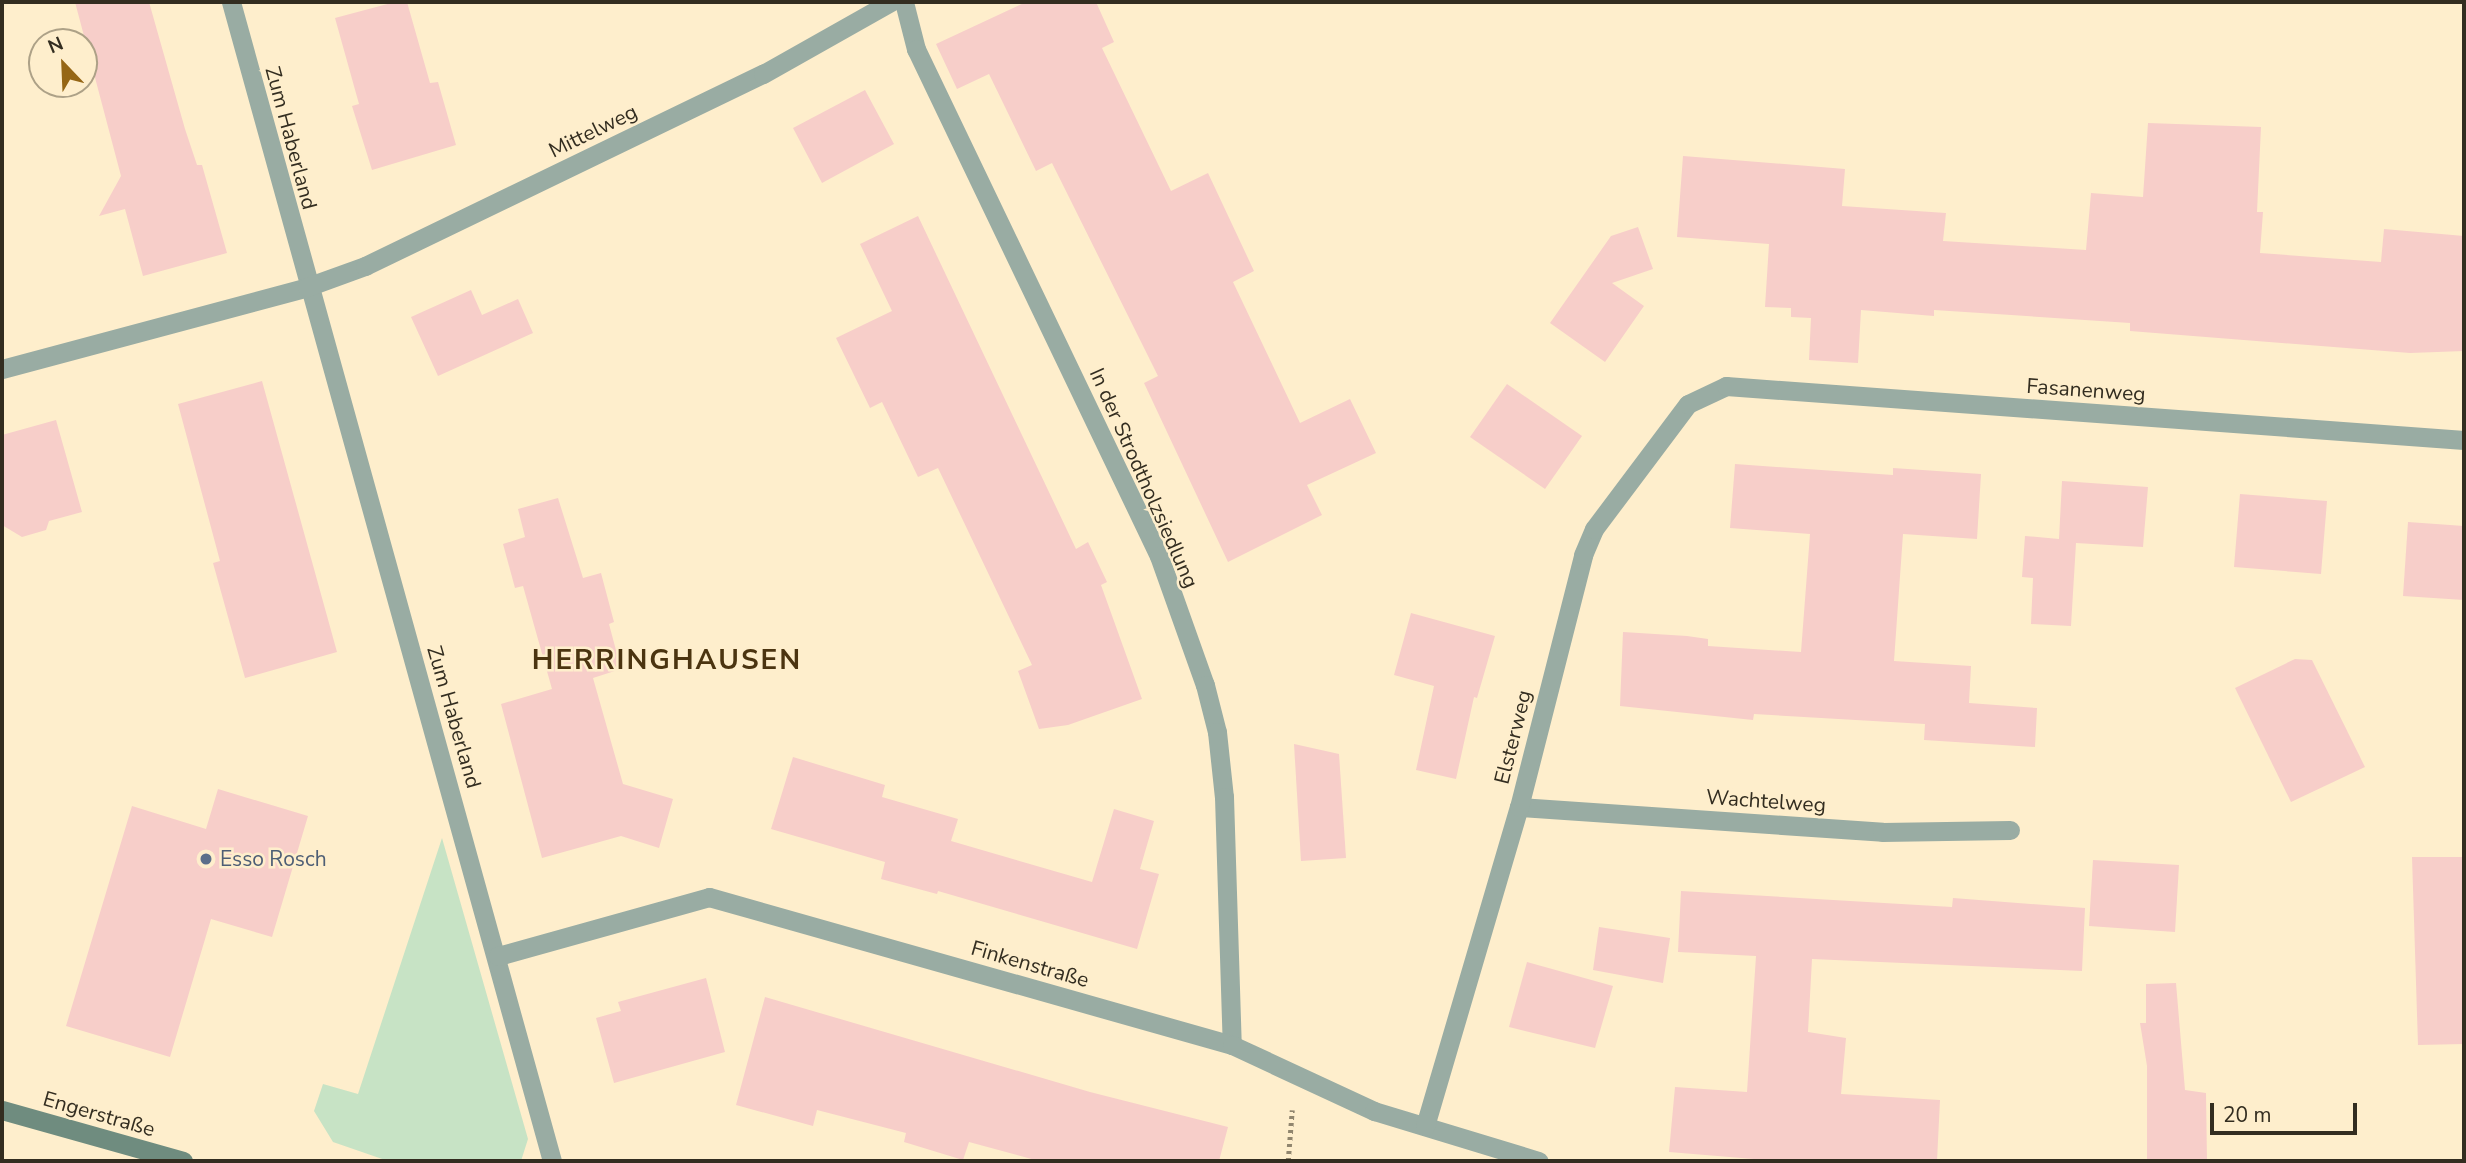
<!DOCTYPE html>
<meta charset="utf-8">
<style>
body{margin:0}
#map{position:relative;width:2466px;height:1163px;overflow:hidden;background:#feeecc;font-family:"Nunito Sans",sans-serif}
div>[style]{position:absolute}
.green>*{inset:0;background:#c7e3c5}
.building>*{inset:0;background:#f7cec9}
.path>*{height:4.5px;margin-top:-2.25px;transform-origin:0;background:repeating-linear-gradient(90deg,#90856e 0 3.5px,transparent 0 7px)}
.minor>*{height:19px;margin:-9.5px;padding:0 9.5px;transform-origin:9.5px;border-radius:9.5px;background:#99aca3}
.secondary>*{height:19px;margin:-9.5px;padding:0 9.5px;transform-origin:9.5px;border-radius:9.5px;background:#6f8c7f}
.dots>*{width:19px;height:19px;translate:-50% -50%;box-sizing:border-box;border:4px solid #feeecc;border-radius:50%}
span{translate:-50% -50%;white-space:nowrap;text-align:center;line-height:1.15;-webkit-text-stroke:5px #feeecc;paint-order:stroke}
.street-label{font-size:21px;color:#332d20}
.service-label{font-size:21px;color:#4e5e75}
.left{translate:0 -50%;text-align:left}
.district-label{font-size:28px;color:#4b3410;font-weight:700;letter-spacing:2px}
.frame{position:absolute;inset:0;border:4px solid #332d20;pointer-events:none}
.north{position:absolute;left:28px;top:28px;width:70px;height:70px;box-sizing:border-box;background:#feeecc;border:2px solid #ada187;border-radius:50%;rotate:337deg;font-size:19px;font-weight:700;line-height:28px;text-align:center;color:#332d20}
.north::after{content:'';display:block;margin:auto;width:24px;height:32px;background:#956615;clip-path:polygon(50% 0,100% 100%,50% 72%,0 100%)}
.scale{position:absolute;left:2210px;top:1103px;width:147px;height:32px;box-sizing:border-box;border:4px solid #332d20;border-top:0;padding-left:9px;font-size:21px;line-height:24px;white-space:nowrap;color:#332d20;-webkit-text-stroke:5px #feeecc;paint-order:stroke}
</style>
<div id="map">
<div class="green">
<i style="clip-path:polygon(442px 838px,528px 1139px,521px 1161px,388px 1161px,333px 1142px,314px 1111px,323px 1084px,358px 1094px)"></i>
</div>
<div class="building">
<i style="clip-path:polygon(75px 2px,149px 2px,185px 129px,197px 165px,202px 165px,227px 253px,143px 276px,125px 209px,99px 216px,121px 176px)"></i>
<i style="clip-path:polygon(395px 2px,407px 2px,430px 83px,438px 82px,456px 145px,372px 170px,352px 106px,359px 104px,335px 18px)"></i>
<i style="clip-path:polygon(1026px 2px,1096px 2px,1114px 42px,1102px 48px,1171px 191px,1208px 173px,1254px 271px,1233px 282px,1300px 423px,1350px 399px,1376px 453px,1307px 485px,1322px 515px,1228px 562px,1144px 383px,1158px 376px,1052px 163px,1036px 171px,989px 74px,957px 89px,936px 44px)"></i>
<i style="clip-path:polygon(865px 90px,894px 144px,822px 183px,793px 128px)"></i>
<i style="clip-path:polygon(2148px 123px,2261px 127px,2257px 212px,2263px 212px,2260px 253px,2381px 262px,2384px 229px,2464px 236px,2464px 351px,2410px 353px,2130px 331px,2130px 323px,1996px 314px,1934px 310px,1934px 316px,1861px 310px,1858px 363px,1809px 360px,1811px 318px,1791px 317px,1791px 308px,1765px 307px,1769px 244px,1677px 237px,1683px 156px,1845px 169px,1842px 206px,1946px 213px,1943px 241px,2086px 250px,2091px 193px,2143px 197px)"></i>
<i style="clip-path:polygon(918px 216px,1076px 549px,1088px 542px,1107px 582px,1101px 585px,1142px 699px,1068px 725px,1039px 729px,1018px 671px,1032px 665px,938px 468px,918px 477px,882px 402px,870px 408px,836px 338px,892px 311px,860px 244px)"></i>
<i style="clip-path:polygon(1638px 227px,1653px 269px,1612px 283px,1644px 306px,1605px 362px,1550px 323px,1611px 236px)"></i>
<i style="clip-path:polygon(471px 290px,482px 315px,518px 299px,533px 333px,438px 376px,411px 317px)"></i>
<i style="clip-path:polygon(262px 381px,337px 652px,245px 678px,213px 563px,220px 561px,178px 404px)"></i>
<i style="clip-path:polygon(1507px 384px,1582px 436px,1545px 489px,1470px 437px)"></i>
<i style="clip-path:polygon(56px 420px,82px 512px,49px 521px,46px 530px,22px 537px,2px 525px,2px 435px)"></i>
<i style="clip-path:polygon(1735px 464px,1893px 475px,1893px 468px,1981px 474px,1977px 539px,1903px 534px,1894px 661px,1971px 666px,1969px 703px,2037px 708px,2035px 747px,1924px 740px,1925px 724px,1754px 714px,1753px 720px,1620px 706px,1623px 632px,1687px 636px,1708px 639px,1708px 646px,1801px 652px,1810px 534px,1730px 528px)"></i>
<i style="clip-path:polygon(2062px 481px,2148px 487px,2143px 547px,2076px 543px,2071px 626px,2031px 624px,2033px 578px,2022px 577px,2025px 536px,2059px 539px)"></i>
<i style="clip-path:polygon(2240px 494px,2327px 501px,2321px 574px,2234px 567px)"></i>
<i style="clip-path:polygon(558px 498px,583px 578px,601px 573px,614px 622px,609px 624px,621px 669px,593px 678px,623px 784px,673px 799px,659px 848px,621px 836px,542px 858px,501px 704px,552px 689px,523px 586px,515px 588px,503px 544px,525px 537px,518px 509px)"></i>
<i style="clip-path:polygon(2408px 522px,2464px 526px,2464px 600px,2403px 596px)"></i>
<i style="clip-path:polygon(1411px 613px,1495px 636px,1477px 698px,1474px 697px,1456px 779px,1416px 770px,1434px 686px,1394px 675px)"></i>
<i style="clip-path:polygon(2295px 659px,2312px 660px,2365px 767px,2291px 802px,2235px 688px)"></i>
<i style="clip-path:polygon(1294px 744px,1339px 754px,1346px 858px,1301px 861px)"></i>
<i style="clip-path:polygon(793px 757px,885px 785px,882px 797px,958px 819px,951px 841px,1092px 882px,1114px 809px,1154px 821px,1140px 869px,1159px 874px,1137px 949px,938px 891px,937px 894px,881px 879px,885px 862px,771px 829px)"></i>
<i style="clip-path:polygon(218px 789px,308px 816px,272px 937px,211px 919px,170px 1057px,66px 1026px,132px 806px,206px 829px)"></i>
<i style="clip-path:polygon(2412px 857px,2464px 857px,2464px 1044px,2418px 1045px)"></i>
<i style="clip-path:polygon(2093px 860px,2179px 865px,2175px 932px,2089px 926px)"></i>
<i style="clip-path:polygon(1681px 891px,1952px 907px,1953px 898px,2085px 908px,2082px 971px,1812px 959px,1808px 1032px,1846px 1038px,1841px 1094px,1940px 1100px,1937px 1161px,1778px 1161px,1669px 1152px,1675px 1087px,1747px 1092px,1756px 956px,1678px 952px)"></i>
<i style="clip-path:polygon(1599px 927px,1670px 938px,1663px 983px,1593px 970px)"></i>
<i style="clip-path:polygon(1527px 962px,1613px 986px,1595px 1048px,1509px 1027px)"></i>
<i style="clip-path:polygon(706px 978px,725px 1052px,614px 1083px,596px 1018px,621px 1011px,618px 1002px)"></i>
<i style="clip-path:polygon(2176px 983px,2185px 1090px,2206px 1093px,2207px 1161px,2147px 1161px,2147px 1066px,2140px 1023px,2146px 1023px,2146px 984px)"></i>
<i style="clip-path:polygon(765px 997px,1090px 1092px,1228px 1127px,1219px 1161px,1039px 1161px,969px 1142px,963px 1160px,904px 1142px,906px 1133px,817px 1110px,813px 1126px,736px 1105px)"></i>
</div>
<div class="path">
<i style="left:1288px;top:1161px;width:51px;rotate:-85.5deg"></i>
</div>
<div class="minor">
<i style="left:231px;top:2px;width:1203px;rotate:74.52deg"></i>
<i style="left:904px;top:2px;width:49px;rotate:75.7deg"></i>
<i style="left:916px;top:49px;width:562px;rotate:64.39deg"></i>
<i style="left:1159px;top:556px;width:137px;rotate:70.4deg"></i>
<i style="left:1205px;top:685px;width:49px;rotate:75.7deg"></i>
<i style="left:1217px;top:732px;width:65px;rotate:83.9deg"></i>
<i style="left:1224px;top:797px;width:248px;rotate:88.2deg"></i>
<i style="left:2px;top:369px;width:316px;rotate:-15deg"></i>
<i style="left:307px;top:287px;width:62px;rotate:-19.9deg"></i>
<i style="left:365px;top:266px;width:442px;rotate:-25.8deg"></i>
<i style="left:763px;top:74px;width:147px;rotate:-29.4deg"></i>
<i style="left:1519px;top:807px;width:364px;rotate:3.9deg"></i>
<i style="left:1882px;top:832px;width:128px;rotate:-0.9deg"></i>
<i style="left:498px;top:956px;width:219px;rotate:-15.6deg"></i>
<i style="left:709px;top:897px;width:544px;rotate:15.8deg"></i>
<i style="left:1232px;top:1045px;width:157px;rotate:24.9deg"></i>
<i style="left:1374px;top:1111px;width:172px;rotate:16.9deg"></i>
<i style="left:1425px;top:1126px;width:333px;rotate:-73.6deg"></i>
<i style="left:1519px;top:807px;width:260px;rotate:-75.7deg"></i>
<i style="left:1583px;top:555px;width:28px;rotate:-67deg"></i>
<i style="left:1594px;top:529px;width:156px;rotate:-53.1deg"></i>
<i style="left:1688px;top:404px;width:42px;rotate:-25.3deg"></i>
<i style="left:1726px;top:386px;width:740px;rotate:4.18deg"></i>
</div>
<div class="secondary">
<i style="left:2px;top:1110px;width:188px;rotate:15.7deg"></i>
</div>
<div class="dots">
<i style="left:206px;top:859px;background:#5c6f8a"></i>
</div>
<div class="street-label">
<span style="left:593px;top:131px;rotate:-26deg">Mittelweg</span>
<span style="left:291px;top:138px;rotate:75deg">Zum Haberland</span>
<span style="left:2086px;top:390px;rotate:4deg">Fasanenweg</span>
<span style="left:1144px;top:478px;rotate:66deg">In der Strodtholzsiedlung</span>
<span style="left:454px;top:717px;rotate:74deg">Zum Haberland</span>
<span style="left:1513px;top:737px;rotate:-76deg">Elsterweg</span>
<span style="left:1766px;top:801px;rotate:4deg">Wachtelweg</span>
<span style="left:1030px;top:964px;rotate:16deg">Finkenstraße</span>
<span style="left:99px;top:1114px;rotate:16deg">Engerstraße</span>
</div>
<div class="service-label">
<span class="left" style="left:220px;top:859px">Esso Rosch</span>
</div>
<div class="district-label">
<span style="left:667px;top:660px">HERRINGHAUSEN</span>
</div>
<div class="frame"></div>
<div class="north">N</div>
<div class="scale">20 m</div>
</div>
